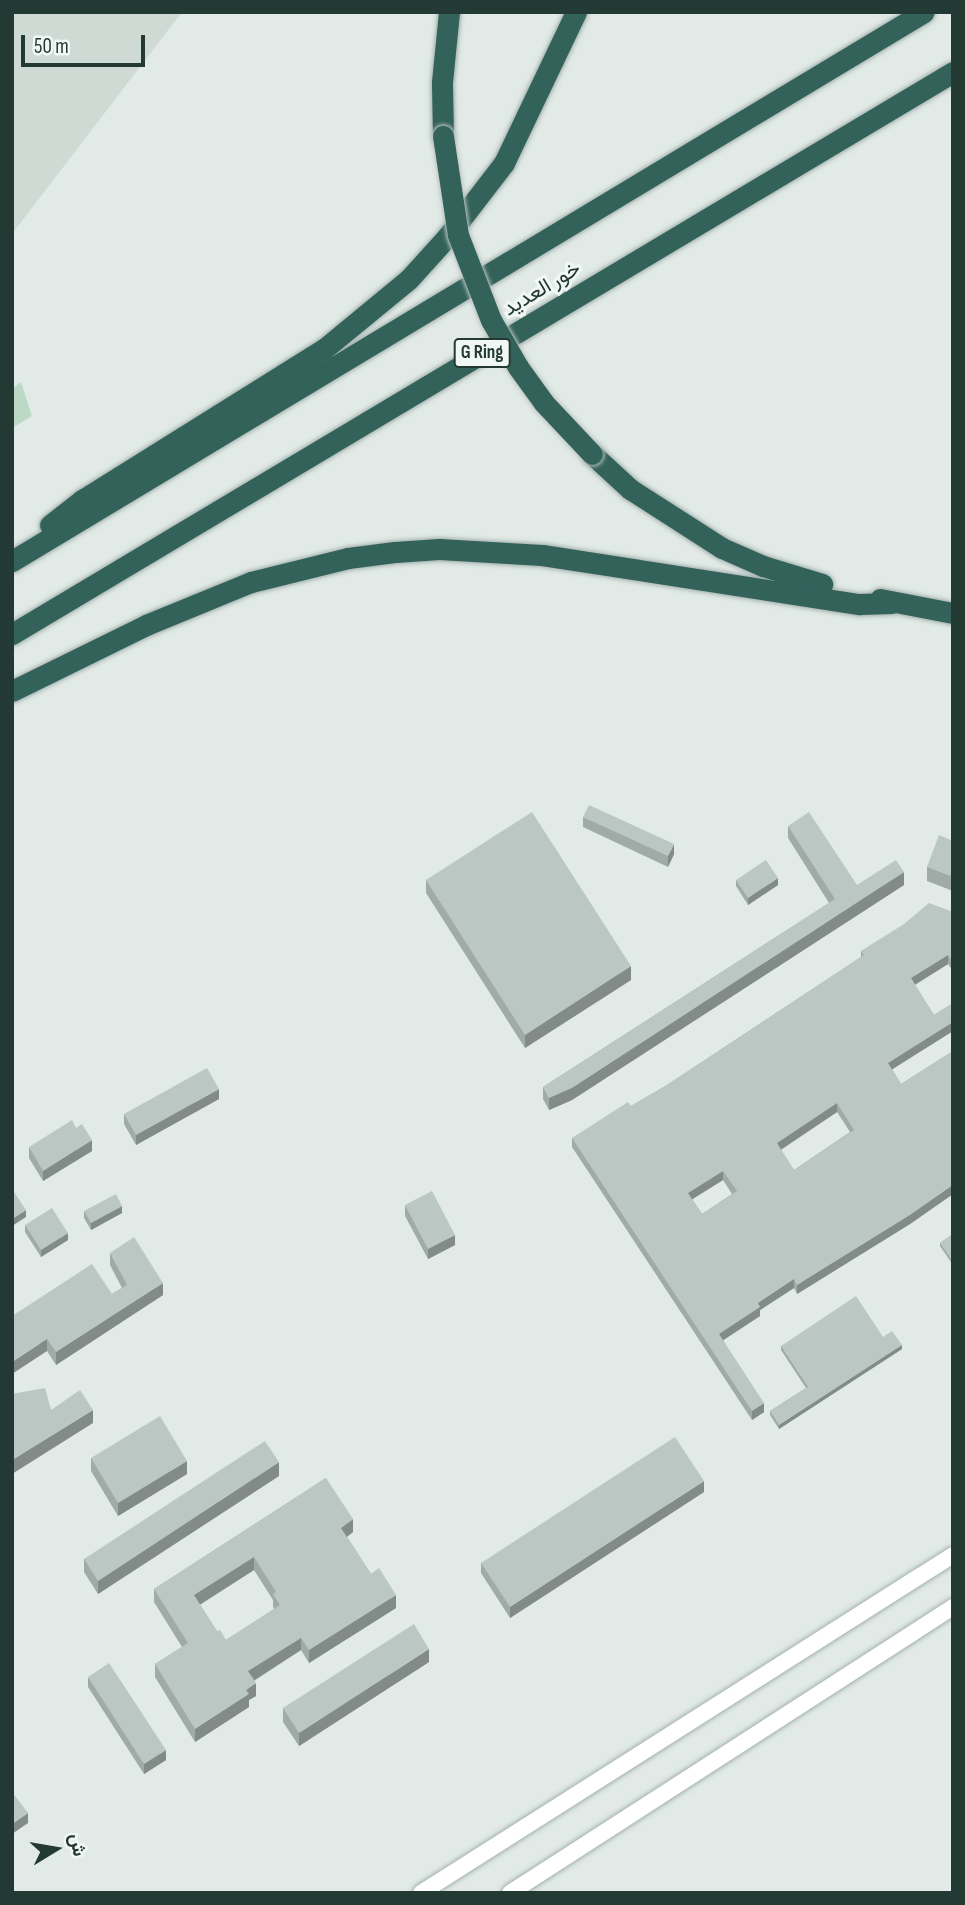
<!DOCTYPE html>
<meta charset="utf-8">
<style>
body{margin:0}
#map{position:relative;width:965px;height:1905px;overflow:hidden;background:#e1eae6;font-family:"Sofia Sans Condensed",Vazirmatn,sans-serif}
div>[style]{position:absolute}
.built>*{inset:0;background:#cfdad5}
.green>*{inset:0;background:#bcd9c5}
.roads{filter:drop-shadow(0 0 2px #a4b1ad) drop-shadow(0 0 2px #a4b1ad)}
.minor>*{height:16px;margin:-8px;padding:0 8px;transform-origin:8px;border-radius:8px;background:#fff}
.motorway>*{height:21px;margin:-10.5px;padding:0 10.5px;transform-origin:10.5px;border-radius:10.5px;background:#32625a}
.bridges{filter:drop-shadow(0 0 2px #bdc4c2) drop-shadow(0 0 2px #bdc4c2)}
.motorway-bridge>*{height:21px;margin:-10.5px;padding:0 10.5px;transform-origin:10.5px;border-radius:10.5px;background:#32625a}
.wall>*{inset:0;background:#a0aba8}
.shaded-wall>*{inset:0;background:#828b88}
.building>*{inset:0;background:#bac7c3}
span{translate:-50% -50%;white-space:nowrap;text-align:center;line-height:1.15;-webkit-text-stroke:6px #f1f7f4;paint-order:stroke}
.shield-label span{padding:2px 5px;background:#f1f7f4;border:2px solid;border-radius:5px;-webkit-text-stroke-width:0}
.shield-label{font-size:19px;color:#233934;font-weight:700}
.street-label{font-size:21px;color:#233934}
.frame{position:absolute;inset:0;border:14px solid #233934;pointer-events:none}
.north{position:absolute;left:21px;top:1814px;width:70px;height:70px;-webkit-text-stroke:5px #f1f7f4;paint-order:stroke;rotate:79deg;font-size:19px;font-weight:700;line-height:28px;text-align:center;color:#233934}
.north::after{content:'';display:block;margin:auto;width:24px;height:32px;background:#233934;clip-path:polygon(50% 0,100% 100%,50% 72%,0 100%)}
.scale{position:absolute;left:21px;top:35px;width:124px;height:32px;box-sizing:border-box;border:4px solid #233934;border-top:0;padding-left:9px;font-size:21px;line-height:24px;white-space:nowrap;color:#233934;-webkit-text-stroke:5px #f1f7f4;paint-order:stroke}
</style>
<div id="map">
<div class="built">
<i style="clip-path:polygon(12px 12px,182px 12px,12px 234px)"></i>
</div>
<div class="green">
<i style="clip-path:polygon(21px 382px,32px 416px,12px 428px,12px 389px)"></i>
</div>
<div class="roads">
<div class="minor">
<i style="left:421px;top:1893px;width:630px;rotate:-32.43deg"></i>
<i style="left:510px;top:1893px;width:527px;rotate:-32.85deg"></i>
</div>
<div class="motorway">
<i style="left:443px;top:136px;width:54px;rotate:-91.1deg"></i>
<i style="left:442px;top:82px;width:70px;rotate:-84.3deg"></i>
<i style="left:592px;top:454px;width:52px;rotate:42.6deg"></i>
<i style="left:630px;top:489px;width:109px;rotate:32.7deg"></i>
<i style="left:722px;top:548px;width:45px;rotate:23.7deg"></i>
<i style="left:763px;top:566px;width:62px;rotate:17deg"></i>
<i style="left:50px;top:525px;width:41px;rotate:-38deg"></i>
<i style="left:82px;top:500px;width:285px;rotate:-32deg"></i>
<i style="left:324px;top:349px;width:110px;rotate:-39.5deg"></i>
<i style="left:409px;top:279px;width:57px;rotate:-47.9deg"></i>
<i style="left:447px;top:237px;width:93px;rotate:-52.4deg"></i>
<i style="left:504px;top:163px;width:167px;rotate:-64.5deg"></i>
<i style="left:12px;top:561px;width:1064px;rotate:-31.05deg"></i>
<i style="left:880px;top:599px;width:74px;rotate:10.9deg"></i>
<i style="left:12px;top:634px;width:1096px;rotate:-30.85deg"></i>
<i style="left:12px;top:691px;width:149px;rotate:-26.2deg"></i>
<i style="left:146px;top:625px;width:113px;rotate:-22.3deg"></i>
<i style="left:251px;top:582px;width:100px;rotate:-13.9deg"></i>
<i style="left:348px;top:558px;width:47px;rotate:-7.3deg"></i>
<i style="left:395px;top:552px;width:44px;rotate:-3.9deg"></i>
<i style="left:439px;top:549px;width:103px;rotate:3.3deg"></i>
<i style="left:542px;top:555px;width:322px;rotate:8.8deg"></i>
<i style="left:860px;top:604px;width:32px;rotate:-2deg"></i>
</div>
</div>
<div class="bridges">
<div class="motorway-bridge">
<i style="left:443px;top:136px;width:100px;rotate:81.4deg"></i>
<i style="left:458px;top:235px;width:91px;rotate:68.8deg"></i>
<i style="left:491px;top:320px;width:54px;rotate:60.1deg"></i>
<i style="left:518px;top:367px;width:44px;rotate:54.2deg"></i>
<i style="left:544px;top:403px;width:70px;rotate:46.7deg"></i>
</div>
</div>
<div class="wall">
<i style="clip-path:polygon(583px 817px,674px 854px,668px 867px,583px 827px)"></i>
<i style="clip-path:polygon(788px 826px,857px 885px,904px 885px,572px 1100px,549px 1110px,543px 1099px,543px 1087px,829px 903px,788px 838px)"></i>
<i style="clip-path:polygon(953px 841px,953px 891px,927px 881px,927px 867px)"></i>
<i style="clip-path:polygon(426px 880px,631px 980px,525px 1048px,426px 893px)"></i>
<i style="clip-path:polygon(736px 880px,778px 885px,748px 905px,736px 886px)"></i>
<i style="clip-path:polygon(evenodd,953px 912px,953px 971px,948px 964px,915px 985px,934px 1015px,953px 1003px,953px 1031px,892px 1069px,901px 1084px,953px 1051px,953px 1194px,910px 1224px,797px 1294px,794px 1288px,760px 1310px,760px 1316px,723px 1340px,764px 1412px,752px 1420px,572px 1147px,572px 1138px,631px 1106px,667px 1085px,861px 957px,861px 951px,953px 912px,837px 1112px,850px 1132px,794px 1170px,781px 1150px,837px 1112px,953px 912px,723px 1180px,732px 1194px,702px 1214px,692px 1199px,723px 1180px)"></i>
<i style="clip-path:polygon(219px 1099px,136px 1145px,124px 1124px,124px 1114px)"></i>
<i style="clip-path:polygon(29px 1147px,92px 1151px,43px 1181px,29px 1158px)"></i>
<i style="clip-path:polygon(405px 1205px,455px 1245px,428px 1259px,405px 1216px)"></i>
<i style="clip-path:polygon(84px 1211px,122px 1213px,91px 1230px,84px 1218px)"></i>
<i style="clip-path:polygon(25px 1225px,68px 1240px,41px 1257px,25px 1232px)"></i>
<i style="clip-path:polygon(953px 1234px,953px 1265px,940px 1246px,940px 1243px)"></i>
<i style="clip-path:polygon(110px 1253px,163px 1295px,56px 1365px,47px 1351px,12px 1316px,112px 1294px,122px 1288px,110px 1265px)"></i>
<i style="clip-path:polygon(883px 1337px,902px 1349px,779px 1429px,770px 1415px,770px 1411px,806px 1388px,781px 1350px,781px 1346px)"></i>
<i style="clip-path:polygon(91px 1458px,187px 1474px,118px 1516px,91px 1471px)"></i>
<i style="clip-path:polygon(279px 1476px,98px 1594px,84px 1572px,84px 1559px)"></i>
<i style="clip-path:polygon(evenodd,326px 1478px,353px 1532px,347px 1537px,371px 1574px,396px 1608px,309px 1663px,301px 1650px,254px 1681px,256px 1696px,249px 1700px,249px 1707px,195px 1742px,155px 1677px,155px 1664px,182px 1647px,154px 1602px,154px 1589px,326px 1478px,254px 1570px,273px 1600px,273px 1607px,274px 1609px,226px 1640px,217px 1631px,200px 1605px,254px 1570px)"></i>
<i style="clip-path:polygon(704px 1492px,510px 1618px,481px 1573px,481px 1563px)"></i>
<i style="clip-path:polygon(429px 1662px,299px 1746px,283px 1722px,283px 1708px)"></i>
<i style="clip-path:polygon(88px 1677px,166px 1760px,144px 1774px,88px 1687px)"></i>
</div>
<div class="shaded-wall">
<i style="clip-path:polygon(674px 844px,674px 854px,668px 867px,668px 856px)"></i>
<i style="clip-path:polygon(904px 872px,904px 885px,572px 1100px,549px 1110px,549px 1098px)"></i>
<i style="clip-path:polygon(778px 878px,778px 885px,748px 905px,748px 898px)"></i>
<i style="clip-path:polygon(948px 955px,948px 964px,911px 987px,911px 978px)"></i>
<i style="clip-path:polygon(631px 966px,631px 980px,525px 1048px,525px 1035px)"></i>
<i style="clip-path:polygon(953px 1022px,953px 1031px,888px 1072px,888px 1063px)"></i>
<i style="clip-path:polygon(219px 1089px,219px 1099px,136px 1145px,136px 1135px)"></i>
<i style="clip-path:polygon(837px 1103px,837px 1112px,777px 1152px,777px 1143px)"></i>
<i style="clip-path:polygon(92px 1140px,92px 1151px,43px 1181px,43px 1171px)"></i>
<i style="clip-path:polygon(723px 1171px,723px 1180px,688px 1202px,688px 1193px)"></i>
<i style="clip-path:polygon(953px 1185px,953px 1194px,910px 1224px,797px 1294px,797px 1285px)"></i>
<i style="clip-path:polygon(122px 1206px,122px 1213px,91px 1230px,91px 1223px)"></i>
<i style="clip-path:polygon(26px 1210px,26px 1217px,12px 1226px,12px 1219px)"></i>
<i style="clip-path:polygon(68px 1233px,68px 1240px,41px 1257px,41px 1250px)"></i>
<i style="clip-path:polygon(455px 1235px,455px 1245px,428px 1259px,428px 1249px)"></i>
<i style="clip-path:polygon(794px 1279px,794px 1288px,760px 1310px,760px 1316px,719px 1343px,719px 1334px,758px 1303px)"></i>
<i style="clip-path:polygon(163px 1283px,163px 1295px,56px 1365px,56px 1352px)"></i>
<i style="clip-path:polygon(47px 1339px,47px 1351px,12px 1374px,12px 1362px)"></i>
<i style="clip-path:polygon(902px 1345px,902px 1349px,779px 1429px,779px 1425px)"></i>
<i style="clip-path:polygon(764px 1403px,764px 1412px,752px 1420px,752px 1411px)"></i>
<i style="clip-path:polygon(93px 1410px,93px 1423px,12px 1474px,12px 1460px)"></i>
<i style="clip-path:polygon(187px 1461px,187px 1474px,118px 1516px,118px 1503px)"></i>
<i style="clip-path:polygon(279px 1462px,279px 1476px,98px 1594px,98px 1581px)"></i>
<i style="clip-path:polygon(704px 1481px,704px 1492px,510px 1618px,510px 1607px)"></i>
<i style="clip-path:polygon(353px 1519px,353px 1532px,341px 1541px,341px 1528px)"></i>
<i style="clip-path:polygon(254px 1557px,254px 1570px,194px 1608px,194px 1595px)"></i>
<i style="clip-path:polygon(396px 1595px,396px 1608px,309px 1663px,309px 1650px)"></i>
<i style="clip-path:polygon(301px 1638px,301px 1650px,248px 1684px,248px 1671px)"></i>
<i style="clip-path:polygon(429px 1649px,429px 1662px,299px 1746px,299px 1733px)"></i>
<i style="clip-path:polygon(256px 1683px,256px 1696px,249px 1700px,249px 1707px,195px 1742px,195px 1729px)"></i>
<i style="clip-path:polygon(166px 1750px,166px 1760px,144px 1774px,144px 1764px)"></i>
<i style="clip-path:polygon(28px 1813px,28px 1823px,12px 1834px,12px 1824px)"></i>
</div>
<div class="building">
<i style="clip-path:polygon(589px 805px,674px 844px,668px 856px,583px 817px)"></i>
<i style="clip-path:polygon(532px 812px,631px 966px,525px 1035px,426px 880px)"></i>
<i style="clip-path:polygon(809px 812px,857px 885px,896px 860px,904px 872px,572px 1088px,549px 1098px,543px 1087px,835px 899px,788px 826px)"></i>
<i style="clip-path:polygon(939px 835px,953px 841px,953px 877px,927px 867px)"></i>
<i style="clip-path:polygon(766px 860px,778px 878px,748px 898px,736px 880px)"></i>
<i style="clip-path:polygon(evenodd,929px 903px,953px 912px,953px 962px,948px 955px,911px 978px,934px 1015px,953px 1003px,953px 1022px,888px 1063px,901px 1084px,953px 1051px,953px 1185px,910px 1215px,797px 1285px,794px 1279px,758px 1303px,760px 1307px,719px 1334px,764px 1403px,752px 1411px,572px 1138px,628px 1102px,631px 1106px,667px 1085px,864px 955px,861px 951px,904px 924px,929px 903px,837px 1103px,854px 1130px,794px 1170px,777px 1143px,837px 1103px,929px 903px,723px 1171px,737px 1191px,702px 1214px,688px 1193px,723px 1171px)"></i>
<i style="clip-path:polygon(207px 1068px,219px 1089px,136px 1135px,124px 1114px)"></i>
<i style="clip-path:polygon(72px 1120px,76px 1128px,82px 1124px,92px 1140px,43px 1171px,29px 1147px)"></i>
<i style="clip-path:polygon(12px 1189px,26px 1210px,12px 1219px)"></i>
<i style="clip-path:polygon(432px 1191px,455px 1235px,428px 1249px,405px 1205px)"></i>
<i style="clip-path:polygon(116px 1194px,122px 1206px,91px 1223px,84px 1211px)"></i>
<i style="clip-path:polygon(52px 1208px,68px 1233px,41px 1250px,25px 1225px)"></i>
<i style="clip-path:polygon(953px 1234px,953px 1262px,940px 1243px)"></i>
<i style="clip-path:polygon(134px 1237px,163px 1283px,56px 1352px,47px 1339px,12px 1362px,12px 1316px,92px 1264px,112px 1294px,127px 1285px,110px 1253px)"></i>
<i style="clip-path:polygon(856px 1296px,883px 1337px,892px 1331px,902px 1345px,779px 1425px,770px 1411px,808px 1387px,781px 1346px)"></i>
<i style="clip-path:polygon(45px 1388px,51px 1410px,80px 1390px,93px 1410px,12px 1460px,12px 1394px)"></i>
<i style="clip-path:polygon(160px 1416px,187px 1461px,118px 1503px,91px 1458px)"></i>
<i style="clip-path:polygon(675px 1437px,704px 1481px,510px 1607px,481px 1563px)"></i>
<i style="clip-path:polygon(265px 1441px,279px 1462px,98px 1581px,84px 1559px)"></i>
<i style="clip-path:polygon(evenodd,326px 1478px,353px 1519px,341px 1528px,371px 1574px,379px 1568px,396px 1595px,309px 1650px,301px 1638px,248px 1671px,256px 1683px,246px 1690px,249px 1694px,195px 1729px,155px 1664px,188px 1643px,154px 1589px,326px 1478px,254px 1557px,276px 1592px,273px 1594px,280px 1605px,226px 1640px,220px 1630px,217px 1631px,194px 1595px,254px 1557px)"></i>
<i style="clip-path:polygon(414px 1624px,429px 1649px,299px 1733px,283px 1708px)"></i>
<i style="clip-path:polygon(109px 1663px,166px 1750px,144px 1764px,88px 1677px)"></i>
<i style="clip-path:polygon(12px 1792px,28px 1813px,12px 1824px)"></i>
</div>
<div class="shield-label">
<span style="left:482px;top:353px">G Ring</span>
</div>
<div class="street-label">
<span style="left:542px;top:289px;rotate:-31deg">خور العديد</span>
</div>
<div class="frame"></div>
<div class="north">ش</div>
<div class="scale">50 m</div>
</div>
